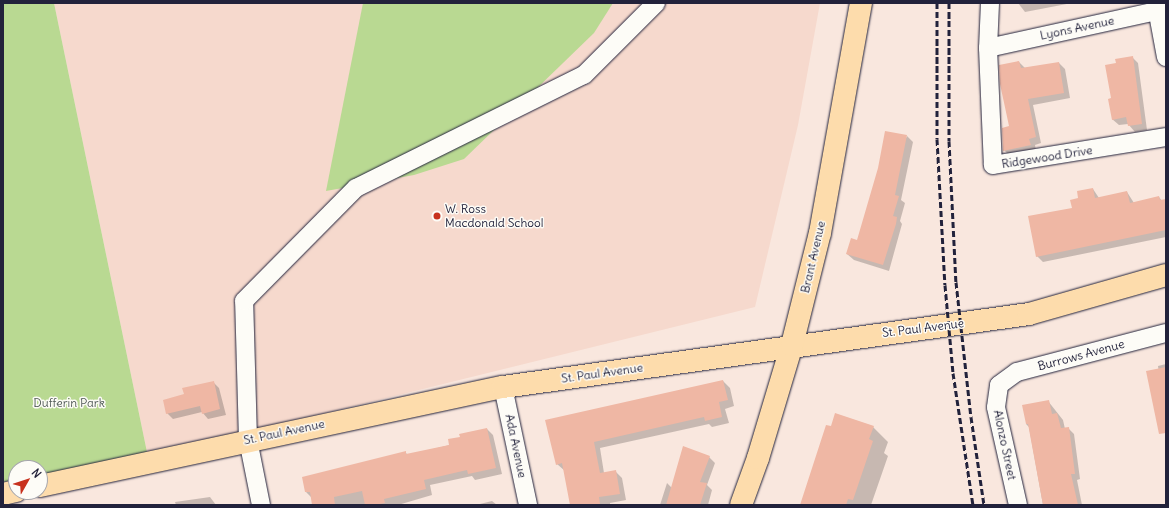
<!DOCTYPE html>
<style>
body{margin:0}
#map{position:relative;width:1169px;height:508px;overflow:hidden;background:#f9e7de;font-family:Delius,sans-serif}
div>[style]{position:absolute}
.built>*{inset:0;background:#f6d9cd}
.green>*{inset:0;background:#b9d992}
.shadow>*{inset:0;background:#0003}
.building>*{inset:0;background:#efb7a4}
.roads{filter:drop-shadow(0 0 1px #22223b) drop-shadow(0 0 1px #22223b)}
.minor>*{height:18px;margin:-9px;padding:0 9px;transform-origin:9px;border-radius:9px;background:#fdfcf7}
.major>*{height:22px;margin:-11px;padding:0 11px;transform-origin:11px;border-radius:11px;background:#fddcac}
.rail>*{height:3px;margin-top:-1.5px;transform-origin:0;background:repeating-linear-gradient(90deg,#22223b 0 6px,transparent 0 9px)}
.dots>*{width:11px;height:11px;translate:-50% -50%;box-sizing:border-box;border:2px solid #fdfcf7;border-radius:50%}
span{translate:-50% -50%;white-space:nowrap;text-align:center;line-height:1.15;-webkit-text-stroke:3px #fdfcf7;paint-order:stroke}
.street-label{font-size:12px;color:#22223b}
.poi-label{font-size:12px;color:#22223b}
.left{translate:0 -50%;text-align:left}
.park-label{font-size:12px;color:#4f5955}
.frame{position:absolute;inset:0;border:4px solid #22223b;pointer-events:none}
.north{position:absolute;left:8px;top:460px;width:40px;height:40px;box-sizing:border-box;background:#fdfcf7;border:1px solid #a5a5ac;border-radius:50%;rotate:51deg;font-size:11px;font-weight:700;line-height:16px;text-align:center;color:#22223b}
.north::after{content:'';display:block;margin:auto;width:14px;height:18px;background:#c8321e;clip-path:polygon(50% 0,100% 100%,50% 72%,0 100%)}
</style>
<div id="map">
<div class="built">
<i style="clip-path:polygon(54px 3px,820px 3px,798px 125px,755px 307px,148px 457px)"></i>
</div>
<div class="green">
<i style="clip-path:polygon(3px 3px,54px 3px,148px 457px,40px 475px,40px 468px,16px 468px,16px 480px,3px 482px)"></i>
<i style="clip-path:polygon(363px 3px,613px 3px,594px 33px,464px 159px,414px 175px,326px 191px)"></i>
</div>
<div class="shadow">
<i style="clip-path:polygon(1018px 3px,1072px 3px,1025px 12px)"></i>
<i style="clip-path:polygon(1132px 57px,1138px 63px,1147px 130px,1135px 132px,1128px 124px,1119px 125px,1112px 119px,1117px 64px)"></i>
<i style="clip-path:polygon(1019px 62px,1025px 68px,1059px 63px,1065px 69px,1070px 98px,1033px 105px,1041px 143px,1035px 145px,1036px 151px,1010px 156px,1004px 150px,1010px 127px)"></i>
<i style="clip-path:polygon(907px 136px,913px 142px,901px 200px,905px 203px,900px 221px,902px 224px,889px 271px,854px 260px,847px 254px,858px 241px)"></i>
<i style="clip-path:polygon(1093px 189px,1099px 198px,1127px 192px,1134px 203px,1159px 197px,1162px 201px,1166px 200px,1166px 237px,1043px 262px,1037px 256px,1080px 199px)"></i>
<i style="clip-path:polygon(1166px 364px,1166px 425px,1158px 366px)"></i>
<i style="clip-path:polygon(723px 381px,730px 388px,734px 406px,725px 409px,729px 423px,712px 427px,709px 424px,600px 448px,604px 473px,615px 471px,622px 478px,626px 500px,610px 503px,610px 505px,571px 505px,565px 471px,557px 464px,547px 421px)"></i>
<i style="clip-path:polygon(213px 382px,219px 388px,226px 415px,208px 419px,202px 412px,173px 419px,167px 413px)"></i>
<i style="clip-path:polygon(1048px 401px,1063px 420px,1065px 429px,1068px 428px,1074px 434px,1080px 479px,1077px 480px,1082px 505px,1043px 505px,1029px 427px,1026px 424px)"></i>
<i style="clip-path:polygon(873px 427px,888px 442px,884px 453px,888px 456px,871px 505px,801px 505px)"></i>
<i style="clip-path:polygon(487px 429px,493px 435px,502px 474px,475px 480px,472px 476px,430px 485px,432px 495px,398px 505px,313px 505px,312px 498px,306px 492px,405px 452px,408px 455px,450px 445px)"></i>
<i style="clip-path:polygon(709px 457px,715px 463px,707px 485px,712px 490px,708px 505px,660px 505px,667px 483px,672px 488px)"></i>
<i style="clip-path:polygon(210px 497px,216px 505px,176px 505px,175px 502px)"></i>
<i style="clip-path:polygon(492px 501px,497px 505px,476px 505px)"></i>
</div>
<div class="building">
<i style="clip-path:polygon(1133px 56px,1142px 124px,1128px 126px,1126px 117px,1112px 120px,1108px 99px,1111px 98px,1105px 65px,1116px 63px,1115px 59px)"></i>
<i style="clip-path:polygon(1019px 61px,1021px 68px,1059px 62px,1064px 93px,1028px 99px,1036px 137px,1029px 139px,1031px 145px,1003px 151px,1002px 128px,1009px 126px,1000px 84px,999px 65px)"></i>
<i style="clip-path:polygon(885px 131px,907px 135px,895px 195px,899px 196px,893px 216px,897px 217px,896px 224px,883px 265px,846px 254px,851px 238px,857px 240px,878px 168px)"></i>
<i style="clip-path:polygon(1093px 188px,1095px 198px,1127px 191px,1130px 203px,1159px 196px,1160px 200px,1166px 199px,1166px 230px,1036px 257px,1028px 216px,1072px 208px,1070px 200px,1078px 198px,1077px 191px)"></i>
<i style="clip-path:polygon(1166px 367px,1166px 433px,1159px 434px,1146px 371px)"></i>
<i style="clip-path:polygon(723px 380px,728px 400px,719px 402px,722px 417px,705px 421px,704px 417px,594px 442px,600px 473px,616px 470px,620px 494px,599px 497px,600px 504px,570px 505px,562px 463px,556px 465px,545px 420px)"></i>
<i style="clip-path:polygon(214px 381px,220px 409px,202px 414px,200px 406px,166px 414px,163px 400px,184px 394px,182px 388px)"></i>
<i style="clip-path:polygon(1049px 400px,1052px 414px,1057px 413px,1061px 428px,1069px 427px,1075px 474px,1071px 474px,1078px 505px,1043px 505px,1028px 424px,1026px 424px,1022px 405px)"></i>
<i style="clip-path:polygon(835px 413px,874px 426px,869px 439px,873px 441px,853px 500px,848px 499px,846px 505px,800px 505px,826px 425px,831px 426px)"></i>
<i style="clip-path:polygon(487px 428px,496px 468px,468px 474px,467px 470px,424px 480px,426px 489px,384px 499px,385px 503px,374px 505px,365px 505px,362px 491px,334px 497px,335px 505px,312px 505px,310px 492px,305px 492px,302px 477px,406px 451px,406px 454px,449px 445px,448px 439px,460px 437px,459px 434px)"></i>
<i style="clip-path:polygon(683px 446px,710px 456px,700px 482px,707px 483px,700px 505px,666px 505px)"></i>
</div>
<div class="roads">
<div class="minor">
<i style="left:990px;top:3px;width:45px;rotate:92.5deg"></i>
<i style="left:988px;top:48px;width:117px;rotate:87.6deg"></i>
<i style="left:993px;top:165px;width:175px;rotate:-9.2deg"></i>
<i style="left:1156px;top:3px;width:55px;rotate:79.5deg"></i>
<i style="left:988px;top:48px;width:182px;rotate:-12.4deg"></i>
<i style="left:503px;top:387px;width:121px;rotate:78deg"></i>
<i style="left:261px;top:505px;width:66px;rotate:-101.3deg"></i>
<i style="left:248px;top:440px;width:139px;rotate:-91.6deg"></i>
<i style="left:244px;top:301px;width:159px;rotate:-45.3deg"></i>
<i style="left:356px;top:188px;width:254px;rotate:-26.4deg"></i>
<i style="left:584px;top:75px;width:102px;rotate:-45deg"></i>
<i style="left:1018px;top:505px;width:100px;rotate:-102.7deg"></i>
<i style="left:996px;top:407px;width:22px;rotate:-82deg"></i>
<i style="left:999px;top:385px;width:22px;rotate:-36deg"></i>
<i style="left:1017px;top:372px;width:154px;rotate:-14.7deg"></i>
</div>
<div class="major">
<i style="left:40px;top:486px;width:473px;rotate:-12.1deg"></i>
<i style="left:503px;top:387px;width:531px;rotate:-7.9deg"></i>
<i style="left:1029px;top:314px;width:142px;rotate:-15.9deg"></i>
<i style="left:3px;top:494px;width:13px;rotate:-13deg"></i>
<i style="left:741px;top:505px;width:50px;rotate:-70.1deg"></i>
<i style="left:758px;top:458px;width:118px;rotate:-73.3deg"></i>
<i style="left:792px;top:345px;width:115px;rotate:-76deg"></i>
<i style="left:820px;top:233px;width:234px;rotate:-79.9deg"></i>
</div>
</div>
<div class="rail">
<i style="left:937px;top:3px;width:136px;rotate:90deg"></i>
<i style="left:937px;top:139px;width:146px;rotate:86.9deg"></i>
<i style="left:945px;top:285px;width:88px;rotate:84.8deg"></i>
<i style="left:953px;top:373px;width:134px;rotate:81.4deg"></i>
<i style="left:949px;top:3px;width:138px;rotate:90deg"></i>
<i style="left:949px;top:141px;width:141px;rotate:87.2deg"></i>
<i style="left:956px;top:282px;width:136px;rotate:83.7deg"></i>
<i style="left:971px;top:417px;width:89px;rotate:81.6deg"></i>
</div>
<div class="dots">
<i style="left:437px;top:216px;background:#c8321e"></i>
</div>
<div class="street-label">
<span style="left:1077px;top:28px;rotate:-12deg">Lyons Avenue</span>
<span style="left:1047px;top:157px;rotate:-9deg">Ridgewood Drive</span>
<span style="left:813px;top:257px;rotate:-77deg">Brant Avenue</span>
<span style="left:923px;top:328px;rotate:-7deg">St. Paul Avenue</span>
<span style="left:1081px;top:355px;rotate:-15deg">Burrows Avenue</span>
<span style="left:602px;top:373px;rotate:-8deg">St. Paul Avenue</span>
<span style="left:284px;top:432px;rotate:-12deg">St. Paul Avenue</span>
<span style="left:1005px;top:445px;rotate:78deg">Alonzo Street</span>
<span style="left:516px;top:446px;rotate:78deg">Ada Avenue</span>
</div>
<div class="poi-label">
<span class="left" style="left:445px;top:216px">W. Ross<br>Macdonald School</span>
</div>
<div class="park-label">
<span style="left:69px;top:403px">Dufferin Park</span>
</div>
<div class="frame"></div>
<div class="north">N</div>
</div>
